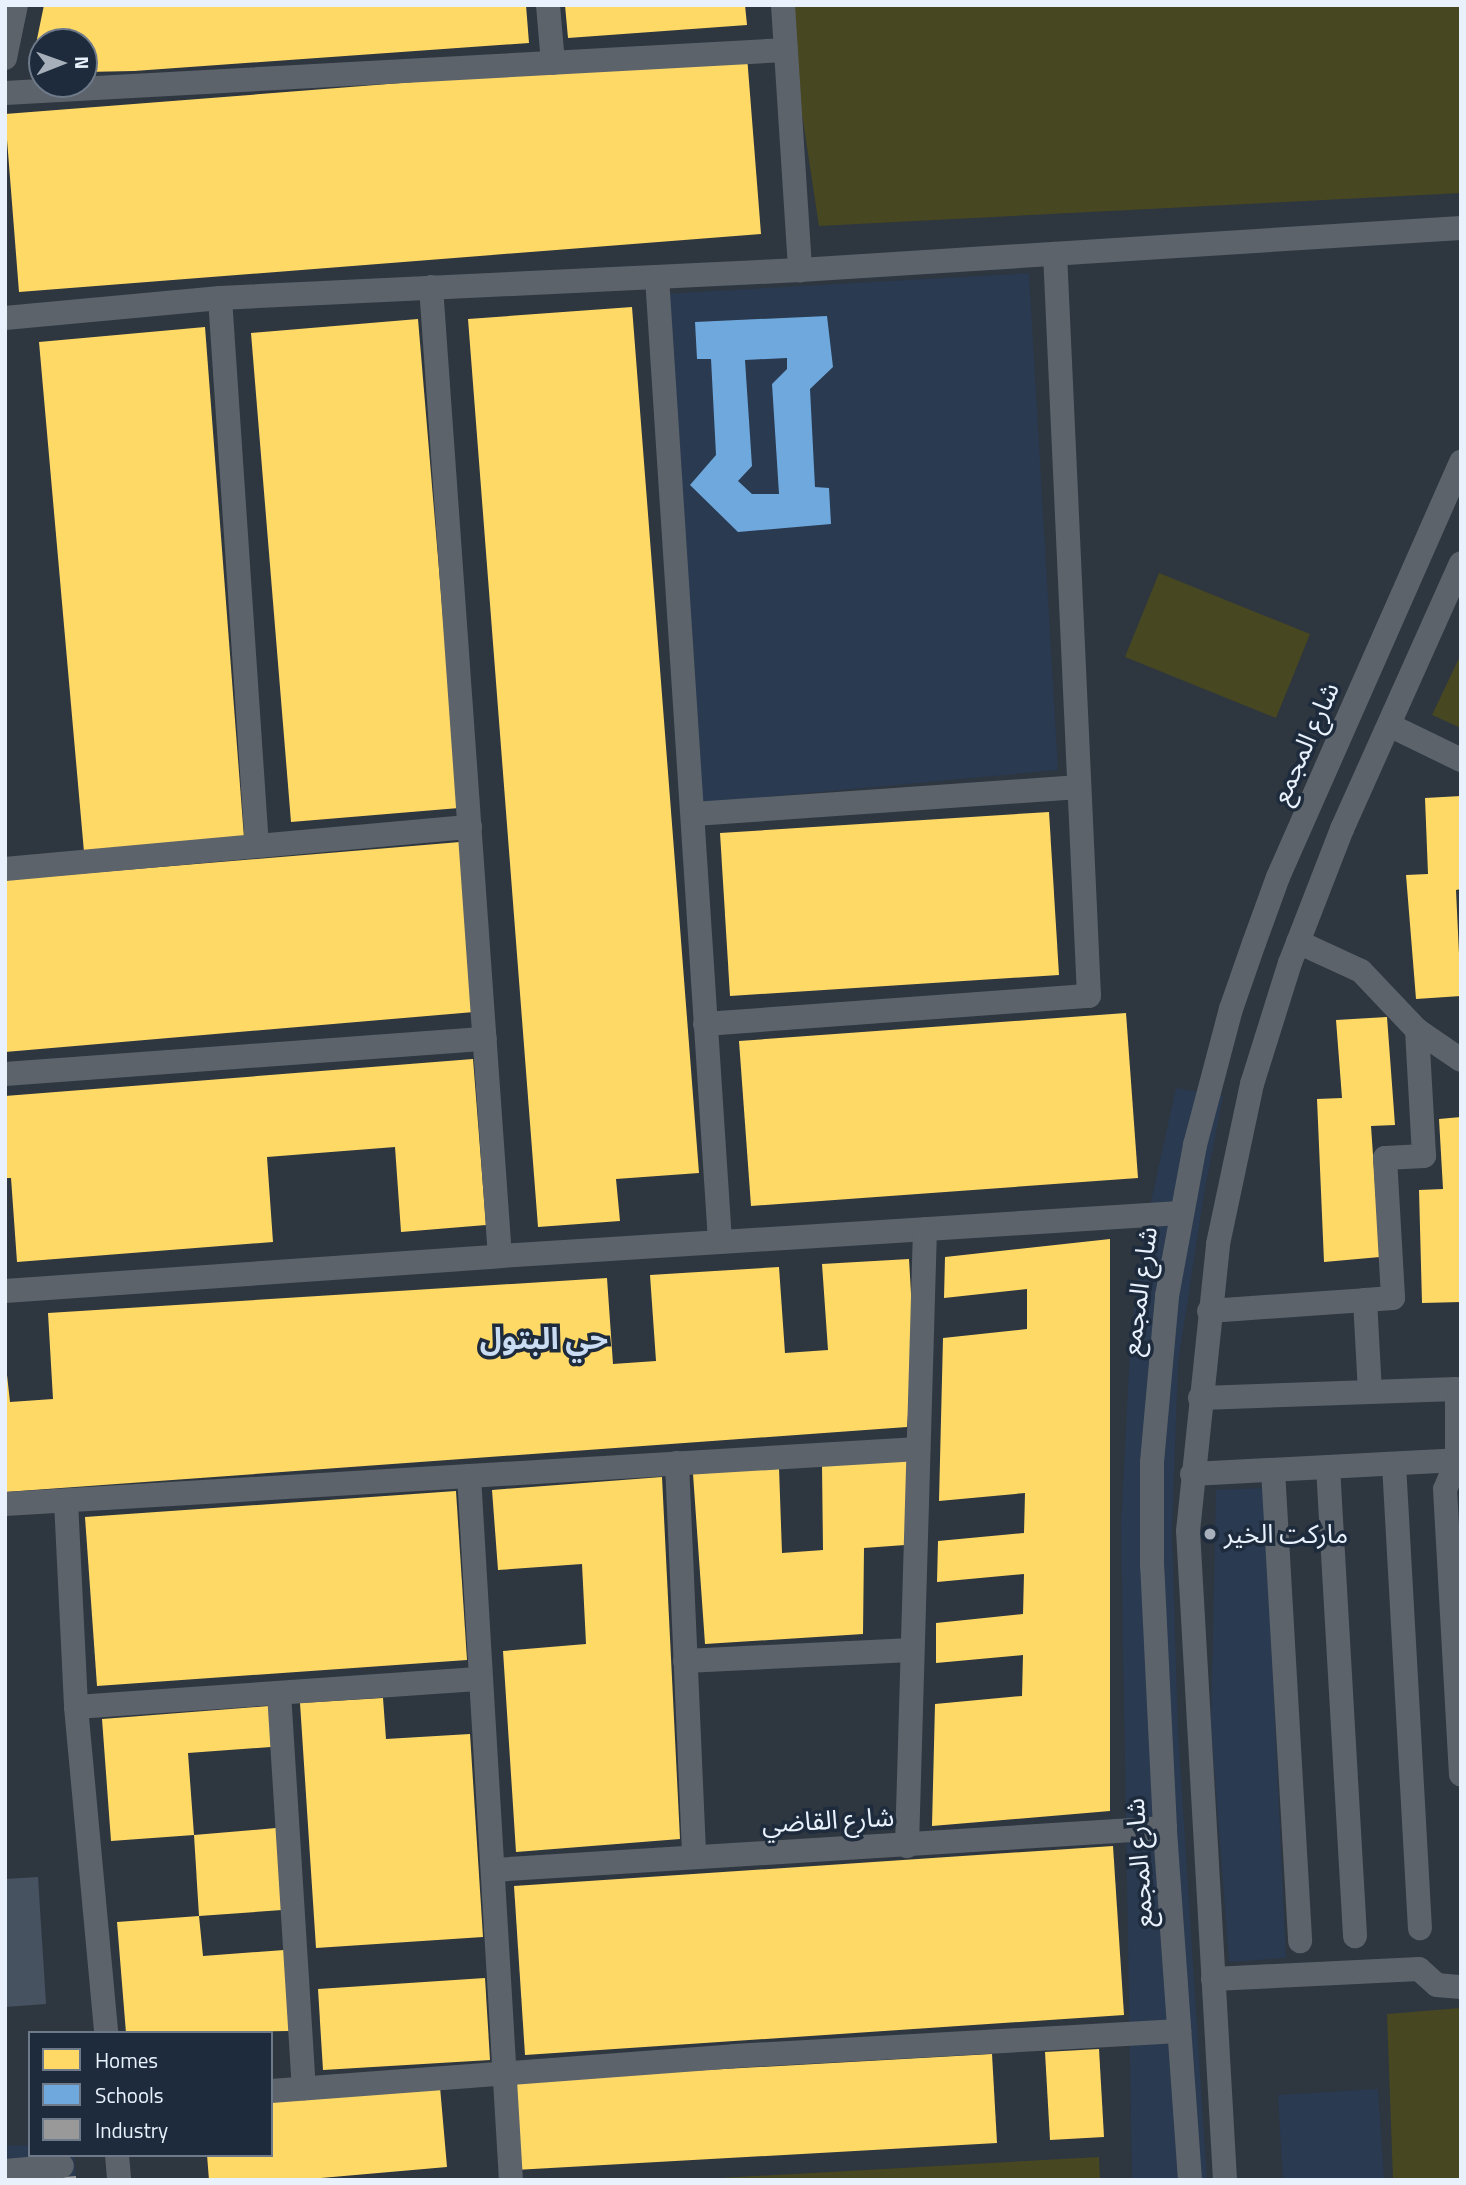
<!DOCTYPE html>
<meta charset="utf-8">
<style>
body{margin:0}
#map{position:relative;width:1466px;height:2185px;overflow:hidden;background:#2e3640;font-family:"Titillium Web","Noto Sans Arabic",sans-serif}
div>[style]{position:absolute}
.built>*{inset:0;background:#2a3a50}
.green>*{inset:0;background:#474721}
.homes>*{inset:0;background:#ffd966}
.schools>*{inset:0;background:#6fa8dc}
.industry>*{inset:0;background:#999}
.building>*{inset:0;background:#465260}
.minor>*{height:24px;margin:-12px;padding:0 12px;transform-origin:12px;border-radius:12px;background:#5d636a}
.dots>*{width:19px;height:19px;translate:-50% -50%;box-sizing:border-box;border:4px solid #1d2b3c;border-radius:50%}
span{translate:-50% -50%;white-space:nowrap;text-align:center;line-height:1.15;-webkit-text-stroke:7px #1d2b3c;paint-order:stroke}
.street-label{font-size:26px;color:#e8f1fc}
.poi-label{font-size:26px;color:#e8f1fc}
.left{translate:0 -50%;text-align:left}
.quarter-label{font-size:30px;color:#cadcf2;font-weight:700}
.frame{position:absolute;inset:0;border:7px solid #e8f1fc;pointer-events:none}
.legend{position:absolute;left:28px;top:2031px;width:245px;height:126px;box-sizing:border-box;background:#1d2b3c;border:2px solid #6e7a89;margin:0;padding:9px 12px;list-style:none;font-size:21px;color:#e8f1fc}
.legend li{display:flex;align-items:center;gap:14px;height:35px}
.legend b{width:35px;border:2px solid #6e7a89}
.north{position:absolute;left:28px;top:28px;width:70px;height:70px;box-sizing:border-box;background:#1d2b3c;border:2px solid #6e7a89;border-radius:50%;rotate:89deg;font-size:19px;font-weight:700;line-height:28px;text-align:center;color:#e8f1fc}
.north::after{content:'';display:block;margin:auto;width:24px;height:32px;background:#a7b0ba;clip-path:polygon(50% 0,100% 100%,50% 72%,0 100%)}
</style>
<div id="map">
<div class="built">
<i style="clip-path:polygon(1029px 273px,1058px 770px,698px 803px,662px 294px)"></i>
<i style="clip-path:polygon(1176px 1088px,1223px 1096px,1204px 1194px,1178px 1363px,1172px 1532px,1178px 1731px,1207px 2180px,1132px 2180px,1121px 1526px,1131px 1331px,1146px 1224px)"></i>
<i style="clip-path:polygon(1264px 1488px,1286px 1958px,1229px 1962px,1211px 1724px,1216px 1490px)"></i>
<i style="clip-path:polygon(1378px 2089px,1384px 2180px,1283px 2180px,1278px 2095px)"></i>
<i style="clip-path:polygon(30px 2145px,30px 2155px,74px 2155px,76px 2180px,5px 2180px,5px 2146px)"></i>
</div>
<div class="green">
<i style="clip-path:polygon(791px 5px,1461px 5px,1461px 193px,819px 226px,800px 101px)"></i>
<i style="clip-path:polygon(1159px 573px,1310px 634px,1276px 718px,1125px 657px)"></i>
<i style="clip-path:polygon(1461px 654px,1461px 728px,1432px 715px)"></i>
<i style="clip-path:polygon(1461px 2008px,1461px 2180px,1393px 2180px,1387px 2014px)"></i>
<i style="clip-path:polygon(1099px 2157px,1100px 2180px,683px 2180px)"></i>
</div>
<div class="homes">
<i style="clip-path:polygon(44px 5px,526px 5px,529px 43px,134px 71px,84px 72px,84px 42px,42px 42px,42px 72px,30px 73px)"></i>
<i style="clip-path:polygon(565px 5px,745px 5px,747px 25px,568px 38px)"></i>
<i style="clip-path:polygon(747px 56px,761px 234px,19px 292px,5px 114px)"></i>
<i style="clip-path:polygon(632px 307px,699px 1173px,616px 1179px,620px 1221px,538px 1227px,468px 319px)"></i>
<i style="clip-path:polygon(418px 319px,459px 808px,291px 822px,251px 333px)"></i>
<i style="clip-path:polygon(205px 327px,244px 838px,84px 852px,39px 342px)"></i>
<i style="clip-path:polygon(1461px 796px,1461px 889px,1456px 890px,1461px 996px,1416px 999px,1406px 875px,1428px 874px,1425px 798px)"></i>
<i style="clip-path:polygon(1049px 812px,1059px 975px,730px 996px,720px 833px)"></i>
<i style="clip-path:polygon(460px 842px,474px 1012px,5px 1052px,5px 880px)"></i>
<i style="clip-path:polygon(1126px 1013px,1138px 1178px,751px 1206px,739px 1041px)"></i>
<i style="clip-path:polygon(1387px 1017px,1395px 1125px,1371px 1126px,1380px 1257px,1324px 1262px,1317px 1099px,1342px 1098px,1336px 1020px)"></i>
<i style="clip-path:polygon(473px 1059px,486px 1225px,401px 1232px,395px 1147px,267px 1157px,273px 1242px,17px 1262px,11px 1178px,5px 1178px,5px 1096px)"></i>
<i style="clip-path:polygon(1461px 1117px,1461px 1302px,1422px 1303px,1419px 1190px,1443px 1189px,1439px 1119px)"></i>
<i style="clip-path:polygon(1110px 1239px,1110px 1811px,932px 1826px,935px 1704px,1022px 1696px,1023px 1655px,936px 1663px,936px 1623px,1023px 1614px,1024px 1574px,937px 1582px,938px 1541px,1024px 1533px,1025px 1493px,939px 1501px,943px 1338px,1027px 1329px,1027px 1289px,944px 1298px,945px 1257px)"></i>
<i style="clip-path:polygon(909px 1259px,914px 1345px,907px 1427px,5px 1492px,5px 1357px,10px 1402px,53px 1399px,48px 1313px,607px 1278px,613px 1364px,656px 1361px,650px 1275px,779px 1267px,785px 1353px,828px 1350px,822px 1264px)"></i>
<i style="clip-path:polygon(908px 1459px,905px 1545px,864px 1548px,863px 1634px,705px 1644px,693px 1474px,779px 1468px,782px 1553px,823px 1550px,822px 1465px)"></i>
<i style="clip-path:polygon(662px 1477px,680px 1839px,516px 1852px,503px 1651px,586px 1644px,582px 1564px,498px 1570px,492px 1490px)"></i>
<i style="clip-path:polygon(456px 1491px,467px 1660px,97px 1686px,85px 1517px)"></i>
<i style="clip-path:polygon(383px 1698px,386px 1739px,470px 1734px,483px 1937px,316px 1948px,300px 1703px)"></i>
<i style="clip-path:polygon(269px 1706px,271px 1747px,188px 1753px,194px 1835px,111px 1841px,102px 1719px)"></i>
<i style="clip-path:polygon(276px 1828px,282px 1910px,199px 1916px,194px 1835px)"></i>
<i style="clip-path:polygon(1113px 1846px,1124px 2015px,525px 2055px,514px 1886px)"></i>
<i style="clip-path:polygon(199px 1916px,203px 1956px,284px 1950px,289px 2031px,126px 2033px,117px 1922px)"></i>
<i style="clip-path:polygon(485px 1978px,490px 2060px,323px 2070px,318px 1989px)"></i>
<i style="clip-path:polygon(1099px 2049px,1104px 2137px,1050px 2140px,1045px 2052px)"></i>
<i style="clip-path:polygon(992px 2054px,997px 2143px,515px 2170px,510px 2081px)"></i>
<i style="clip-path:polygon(440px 2087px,447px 2167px,298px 2180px,209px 2180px,207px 2155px,271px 2155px,271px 2102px)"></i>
</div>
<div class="schools">
<i style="clip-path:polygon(evenodd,827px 316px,833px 367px,810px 389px,815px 487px,829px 488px,831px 524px,738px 532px,690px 485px,716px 455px,711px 359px,697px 359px,695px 322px,827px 316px,787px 358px,787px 369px,772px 384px,779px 494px,752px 494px,738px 481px,752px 466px,745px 360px,787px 358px)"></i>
</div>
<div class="industry">
<i style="clip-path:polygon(76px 2176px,76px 2180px,51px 2180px,51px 2178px)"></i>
</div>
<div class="building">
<i style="clip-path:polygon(38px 1877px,46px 2004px,5px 2007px,5px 1879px)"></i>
</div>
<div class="minor">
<i style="left:548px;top:5px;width:58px;rotate:85.1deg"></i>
<i style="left:783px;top:5px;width:266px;rotate:86.3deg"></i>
<i style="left:5px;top:58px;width:54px;rotate:-78.3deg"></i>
<i style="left:5px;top:93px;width:782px;rotate:-3.15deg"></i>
<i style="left:657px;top:277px;width:967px;rotate:86.26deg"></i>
<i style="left:431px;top:287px;width:971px;rotate:85.93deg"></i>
<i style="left:220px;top:298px;width:549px;rotate:86.14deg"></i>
<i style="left:5px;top:318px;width:216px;rotate:-5.3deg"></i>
<i style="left:220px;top:298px;width:581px;rotate:-2.76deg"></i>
<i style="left:800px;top:270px;width:662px;rotate:-3.64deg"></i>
<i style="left:1389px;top:725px;width:80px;rotate:25.9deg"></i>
<i style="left:694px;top:814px;width:386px;rotate:-4deg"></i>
<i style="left:5px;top:869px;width:467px;rotate:-5.2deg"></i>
<i style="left:1298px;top:942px;width:69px;rotate:24.7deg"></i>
<i style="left:1361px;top:971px;width:81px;rotate:46.5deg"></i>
<i style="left:1417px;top:1030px;width:126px;rotate:86.8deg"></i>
<i style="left:1424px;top:1156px;width:39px;rotate:177deg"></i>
<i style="left:1385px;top:1158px;width:140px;rotate:86.7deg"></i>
<i style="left:1393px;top:1298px;width:28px;rotate:176deg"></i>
<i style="left:705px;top:1024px;width:385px;rotate:-4.2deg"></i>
<i style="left:1089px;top:996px;width:743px;rotate:-92.62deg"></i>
<i style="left:1417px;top:1030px;width:53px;rotate:34.3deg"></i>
<i style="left:5px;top:1074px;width:481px;rotate:-4.2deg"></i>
<i style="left:5px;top:1291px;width:496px;rotate:-4deg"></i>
<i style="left:500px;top:1256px;width:681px;rotate:-3.62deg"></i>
<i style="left:1209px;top:1311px;width:156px;rotate:-4deg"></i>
<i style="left:1365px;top:1300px;width:92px;rotate:86.9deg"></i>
<i style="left:1200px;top:1398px;width:256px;rotate:-2deg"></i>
<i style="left:1456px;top:1389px;width:15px;rotate:86deg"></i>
<i style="left:1457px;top:1404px;width:4px"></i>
<i style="left:1457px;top:1404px;width:56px;rotate:90deg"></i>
<i style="left:1457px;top:1460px;width:8px;rotate:60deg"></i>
<i style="left:677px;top:1463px;width:394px;rotate:87.5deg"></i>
<i style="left:1394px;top:1464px;width:465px;rotate:86.8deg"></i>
<i style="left:1328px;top:1467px;width:470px;rotate:86.7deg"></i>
<i style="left:1273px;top:1470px;width:472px;rotate:86.7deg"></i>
<i style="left:1192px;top:1474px;width:265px;rotate:-3deg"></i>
<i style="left:1457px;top:1460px;width:31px;rotate:112deg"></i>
<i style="left:1445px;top:1489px;width:286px;rotate:86.8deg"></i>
<i style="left:469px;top:1476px;width:705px;rotate:86.59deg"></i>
<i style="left:66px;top:1501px;width:206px;rotate:87.2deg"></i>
<i style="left:76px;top:1707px;width:327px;rotate:84.7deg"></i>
<i style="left:5px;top:1504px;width:915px;rotate:-3.45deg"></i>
<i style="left:685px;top:1661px;width:227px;rotate:-2.8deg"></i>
<i style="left:279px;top:1693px;width:396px;rotate:86.4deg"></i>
<i style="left:76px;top:1707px;width:406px;rotate:-4deg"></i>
<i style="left:907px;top:1846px;width:617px;rotate:-88.33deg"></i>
<i style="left:493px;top:1870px;width:673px;rotate:-3.58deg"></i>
<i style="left:1213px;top:1979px;width:206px;rotate:-2.8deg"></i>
<i style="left:1419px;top:1969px;width:24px;rotate:42deg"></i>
<i style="left:1437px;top:1985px;width:24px;rotate:5deg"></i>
<i style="left:271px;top:2091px;width:464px;rotate:-4.3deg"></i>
<i style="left:734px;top:2056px;width:446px;rotate:-3.2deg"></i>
<i style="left:117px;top:2155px;width:25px;rotate:85deg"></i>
<i style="left:5px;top:2171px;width:57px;rotate:-5deg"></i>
<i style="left:1190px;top:2180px;width:353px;rotate:-94.1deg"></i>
<i style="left:1165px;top:1828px;width:262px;rotate:-92.8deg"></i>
<i style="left:1152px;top:1566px;width:104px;rotate:-90deg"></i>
<i style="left:1152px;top:1462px;width:167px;rotate:-84.8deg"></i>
<i style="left:1167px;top:1296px;width:154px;rotate:-79.5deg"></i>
<i style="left:1195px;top:1145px;width:141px;rotate:-75.2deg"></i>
<i style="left:1231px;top:1009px;width:70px;rotate:-70.8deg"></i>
<i style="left:1254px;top:943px;width:70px;rotate:-70deg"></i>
<i style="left:1278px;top:877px;width:454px;rotate:-66.2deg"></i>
<i style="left:1225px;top:2180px;width:650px;rotate:-93.26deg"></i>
<i style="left:1188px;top:1531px;width:289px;rotate:-84deg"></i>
<i style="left:1218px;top:1244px;width:164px;rotate:-78deg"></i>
<i style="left:1252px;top:1084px;width:127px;rotate:-72.6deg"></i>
<i style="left:1290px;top:963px;width:144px;rotate:-68.8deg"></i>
<i style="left:1342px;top:829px;width:291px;rotate:-65.9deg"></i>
</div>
<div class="dots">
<i style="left:1210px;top:1534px;background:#a7b0ba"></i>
</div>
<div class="street-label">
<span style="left:1305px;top:743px;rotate:-66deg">شارع المجمع</span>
<span style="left:1139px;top:1291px;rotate:-82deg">شارع المجمع</span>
<span style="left:828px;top:1820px;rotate:-3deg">شارع القاضي</span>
<span style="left:1139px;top:1863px;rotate:-94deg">شارع المجمع</span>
</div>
<div class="poi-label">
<span class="left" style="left:1224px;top:1534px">ماركت الخير</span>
</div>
<div class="quarter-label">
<span style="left:544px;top:1338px">حي البتول</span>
</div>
<div class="frame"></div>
<ul class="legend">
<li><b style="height:19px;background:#ffd966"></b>Homes</li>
<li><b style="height:19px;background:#6fa8dc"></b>Schools</li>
<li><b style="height:19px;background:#999"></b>Industry</li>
</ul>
<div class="north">N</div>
</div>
